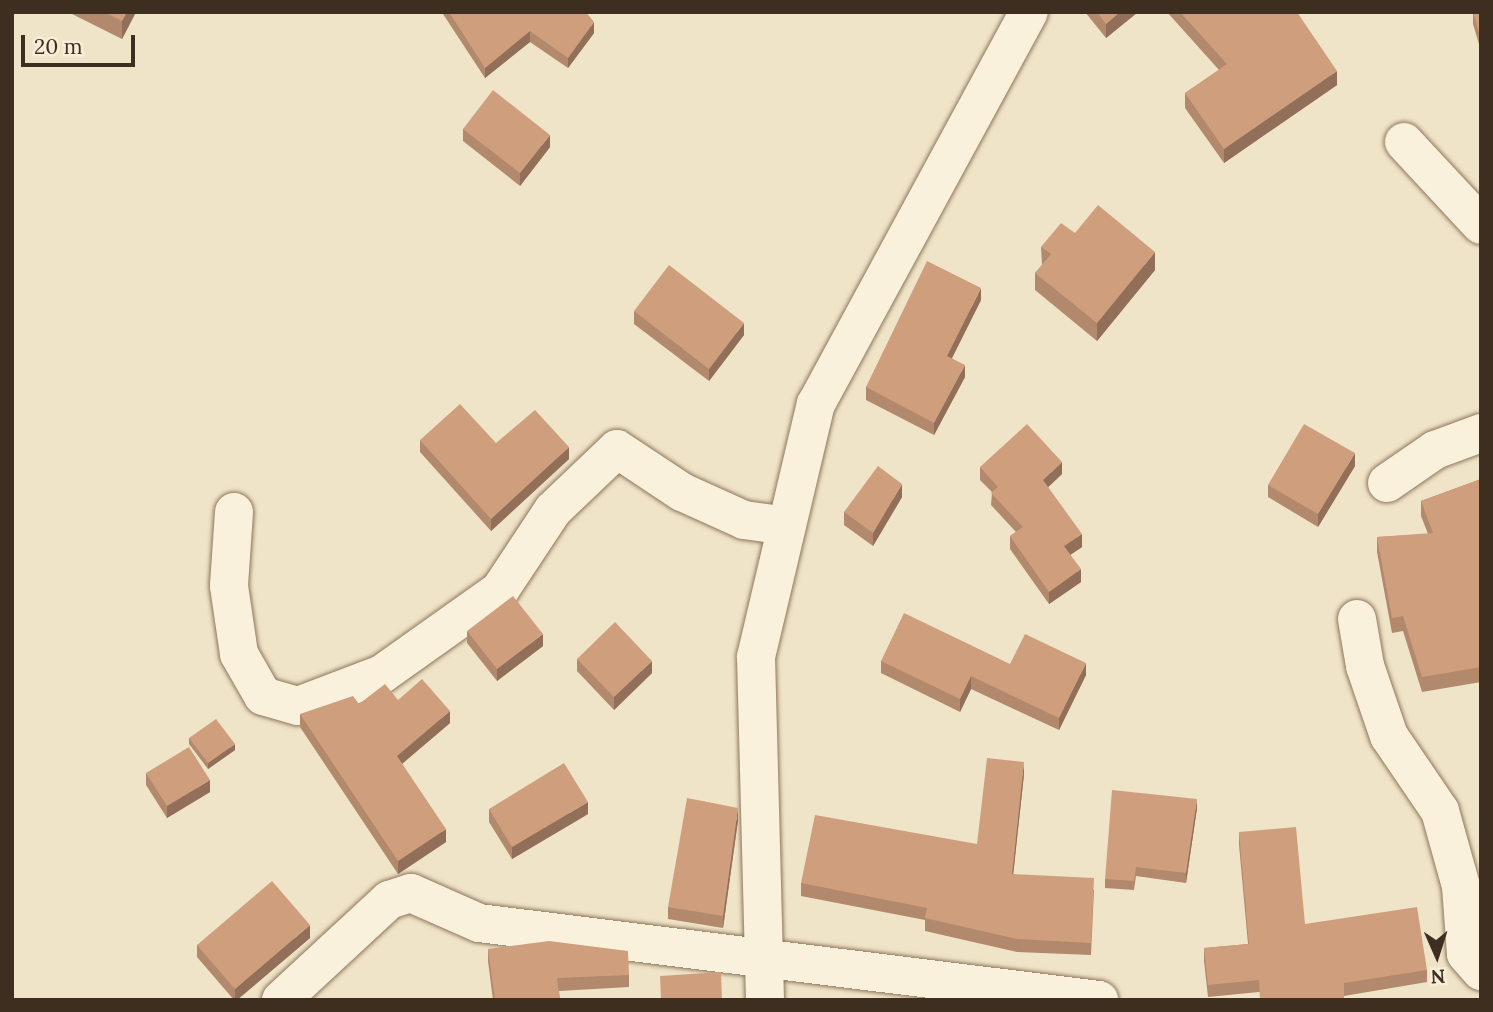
<!DOCTYPE html>
<style>
body{margin:0}
#map{position:relative;width:1493px;height:1012px;overflow:hidden;background:#f0e4c8;font-family:Lora,serif}
div>[style]{position:absolute}
.roads{filter:drop-shadow(0 0 2px #8d765c) drop-shadow(0 0 2px #8d765c)}
.minor>*{height:38px;margin:-19px;padding:0 19px;transform-origin:19px;border-radius:19px;background:#faf1dc}
.wall>*{inset:0;background:#b2896c}
.shaded-wall>*{inset:0;background:#916f58}
.building>*{inset:0;background:#cf9f7d}
span{translate:-50% -50%;white-space:nowrap;text-align:center;line-height:1.15;-webkit-text-stroke:7px #f7eed8;paint-order:stroke}
.frame{position:absolute;inset:0;border:14px solid #3d2e20;pointer-events:none}
.north{position:absolute;left:1402px;top:921px;width:70px;height:70px;-webkit-text-stroke:5px #f7eed8;paint-order:stroke;rotate:177deg;font-size:19px;font-weight:700;line-height:28px;text-align:center;color:#3d2e20}
.north::after{content:'';display:block;margin:auto;width:24px;height:32px;background:#3d2e20;clip-path:polygon(50% 0,100% 100%,50% 72%,0 100%)}
.scale{position:absolute;left:21px;top:35px;width:114px;height:32px;box-sizing:border-box;border:4px solid #3d2e20;border-top:0;padding-left:9px;font-size:21px;line-height:24px;white-space:nowrap;color:#3d2e20;-webkit-text-stroke:5px #f7eed8;paint-order:stroke}
</style>
<div id="map">
<div class="roads">
<div class="minor">
<i style="left:1404px;top:142px;width:113px;rotate:47.1deg"></i>
<i style="left:1387px;top:483px;width:58px;rotate:-34.5deg"></i>
<i style="left:1435px;top:450px;width:49px;rotate:-20.3deg"></i>
<i style="left:234px;top:512px;width:74px;rotate:93.9deg"></i>
<i style="left:229px;top:586px;width:69px;rotate:81.6deg"></i>
<i style="left:239px;top:654px;width:48px;rotate:60.3deg"></i>
<i style="left:263px;top:696px;width:36px;rotate:16deg"></i>
<i style="left:298px;top:706px;width:90px;rotate:-20.9deg"></i>
<i style="left:382px;top:674px;width:145px;rotate:-35.4deg"></i>
<i style="left:500px;top:590px;width:96px;rotate:-56.5deg"></i>
<i style="left:553px;top:510px;width:88px;rotate:-43.6deg"></i>
<i style="left:617px;top:449px;width:78px;rotate:33.5deg"></i>
<i style="left:682px;top:492px;width:68px;rotate:24.3deg"></i>
<i style="left:744px;top:520px;width:43px;rotate:7.9deg"></i>
<i style="left:1357px;top:619px;width:48px;rotate:80.3deg"></i>
<i style="left:1365px;top:666px;width:74px;rotate:71.1deg"></i>
<i style="left:1389px;top:736px;width:91px;rotate:55.8deg"></i>
<i style="left:1440px;top:811px;width:78px;rotate:74.4deg"></i>
<i style="left:1461px;top:886px;width:68px;rotate:85.8deg"></i>
<i style="left:1466px;top:954px;width:23px;rotate:49deg"></i>
<i style="left:281px;top:1000px;width:147px;rotate:-42.8deg"></i>
<i style="left:389px;top:900px;width:23px;rotate:-18deg"></i>
<i style="left:411px;top:893px;width:74px;rotate:23.8deg"></i>
<i style="left:479px;top:923px;width:625px;rotate:7.08deg"></i>
<i style="left:765px;top:1000px;width:343px;rotate:-91.5deg"></i>
<i style="left:756px;top:657px;width:260px;rotate:-76.7deg"></i>
<i style="left:816px;top:404px;width:446px;rotate:-61.5deg"></i>
</div>
</div>
<div class="wall">
<i style="clip-path:polygon(68px 12px,136px 12px,122px 39px)"></i>
<i style="clip-path:polygon(443px 12px,586px 12px,594px 33px,568px 68px,530px 42px,485px 78px,443px 14px)"></i>
<i style="clip-path:polygon(1085px 12px,1138px 12px,1106px 38px)"></i>
<i style="clip-path:polygon(1167px 12px,1297px 12px,1337px 85px,1224px 163px,1185px 108px,1185px 93px,1219px 70px)"></i>
<i style="clip-path:polygon(1473px 12px,1481px 12px,1481px 51px,1473px 24px)"></i>
<i style="clip-path:polygon(463px 129px,550px 147px,520px 186px,463px 141px)"></i>
<i style="clip-path:polygon(1075px 233px,1155px 270px,1097px 341px,1035px 290px,1035px 273px,1042px 265px,1041px 247px)"></i>
<i style="clip-path:polygon(981px 300px,952px 358px,965px 377px,934px 435px,866px 400px,866px 387px)"></i>
<i style="clip-path:polygon(634px 311px,744px 335px,709px 381px,634px 324px)"></i>
<i style="clip-path:polygon(420px 440px,569px 459px,491px 531px,420px 452px)"></i>
<i style="clip-path:polygon(1355px 466px,1318px 527px,1268px 497px,1268px 485px)"></i>
<i style="clip-path:polygon(980px 467px,1062px 474px,1048px 487px,1082px 547px,1070px 555px,1081px 582px,1049px 604px,1010px 549px,1010px 536px,1016px 532px,991px 505px,992px 492px,980px 480px)"></i>
<i style="clip-path:polygon(1481px 479px,1481px 682px,1422px 692px,1403px 631px,1392px 633px,1377px 552px,1377px 537px,1428px 534px,1421px 516px,1421px 501px)"></i>
<i style="clip-path:polygon(902px 497px,873px 546px,844px 525px,844px 512px)"></i>
<i style="clip-path:polygon(467px 631px,543px 646px,497px 681px,467px 643px)"></i>
<i style="clip-path:polygon(577px 659px,652px 673px,614px 710px,577px 671px)"></i>
<i style="clip-path:polygon(881px 661px,1010px 664px,1086px 675px,1059px 730px,971px 689px,960px 712px,881px 673px)"></i>
<i style="clip-path:polygon(398px 700px,450px 723px,402px 764px,446px 842px,398px 874px,300px 727px,300px 714px,359px 704px)"></i>
<i style="clip-path:polygon(189px 738px,235px 750px,208px 769px,189px 744px)"></i>
<i style="clip-path:polygon(146px 773px,210px 792px,167px 818px,146px 785px)"></i>
<i style="clip-path:polygon(1024px 774px,1013px 874px,1094px 890px,1091px 955px,1017px 952px,925px 931px,925px 920px,801px 896px,801px 883px,977px 844px)"></i>
<i style="clip-path:polygon(1197px 808px,1186px 883px,1136px 876px,1134px 890px,1105px 888px,1105px 879px)"></i>
<i style="clip-path:polygon(489px 809px,588px 814px,512px 859px,489px 822px)"></i>
<i style="clip-path:polygon(738px 820px,723px 928px,668px 919px,668px 907px)"></i>
<i style="clip-path:polygon(1239px 832px,1305px 924px,1427px 970px,1427px 982px,1344px 996px,1259px 992px,1208px 997px,1204px 961px,1204px 948px,1248px 944px,1239px 845px)"></i>
<i style="clip-path:polygon(310px 938px,237px 1000px,234px 1000px,197px 957px,197px 945px)"></i>
<i style="clip-path:polygon(488px 949px,629px 975px,629px 987px,559px 991px,560px 1000px,493px 1000px,488px 961px)"></i>
</div>
<div class="shaded-wall">
<i style="clip-path:polygon(127px 12px,136px 12px,122px 39px,122px 21px)"></i>
<i style="clip-path:polygon(1120px 12px,1138px 12px,1106px 38px,1106px 24px)"></i>
<i style="clip-path:polygon(594px 22px,594px 33px,568px 68px,568px 58px)"></i>
<i style="clip-path:polygon(530px 31px,530px 42px,485px 78px,485px 68px)"></i>
<i style="clip-path:polygon(1337px 71px,1337px 85px,1224px 163px,1224px 149px)"></i>
<i style="clip-path:polygon(550px 135px,550px 147px,520px 186px,520px 173px)"></i>
<i style="clip-path:polygon(1155px 252px,1155px 270px,1097px 341px,1097px 323px)"></i>
<i style="clip-path:polygon(981px 288px,981px 300px,947px 368px,947px 356px)"></i>
<i style="clip-path:polygon(744px 323px,744px 335px,709px 381px,709px 369px)"></i>
<i style="clip-path:polygon(965px 365px,965px 377px,934px 435px,934px 423px)"></i>
<i style="clip-path:polygon(569px 447px,569px 459px,491px 531px,491px 519px)"></i>
<i style="clip-path:polygon(1355px 453px,1355px 466px,1318px 527px,1318px 514px)"></i>
<i style="clip-path:polygon(1062px 462px,1062px 474px,1043px 492px,1043px 480px)"></i>
<i style="clip-path:polygon(902px 484px,902px 497px,873px 546px,873px 533px)"></i>
<i style="clip-path:polygon(1082px 534px,1082px 547px,1064px 559px,1064px 546px)"></i>
<i style="clip-path:polygon(1081px 569px,1081px 582px,1049px 604px,1049px 592px)"></i>
<i style="clip-path:polygon(543px 634px,543px 646px,497px 681px,497px 669px)"></i>
<i style="clip-path:polygon(652px 661px,652px 673px,614px 710px,614px 697px)"></i>
<i style="clip-path:polygon(1086px 663px,1086px 675px,1059px 730px,1059px 718px)"></i>
<i style="clip-path:polygon(971px 676px,971px 689px,960px 712px,960px 699px)"></i>
<i style="clip-path:polygon(450px 711px,450px 723px,397px 768px,397px 756px)"></i>
<i style="clip-path:polygon(235px 744px,235px 750px,208px 769px,208px 763px)"></i>
<i style="clip-path:polygon(1024px 762px,1024px 774px,1012px 886px,1012px 874px)"></i>
<i style="clip-path:polygon(210px 780px,210px 792px,167px 818px,167px 806px)"></i>
<i style="clip-path:polygon(1197px 799px,1197px 808px,1186px 883px,1186px 873px)"></i>
<i style="clip-path:polygon(588px 802px,588px 814px,512px 859px,512px 847px)"></i>
<i style="clip-path:polygon(738px 808px,738px 820px,723px 928px,723px 916px)"></i>
<i style="clip-path:polygon(446px 829px,446px 842px,398px 874px,398px 861px)"></i>
<i style="clip-path:polygon(310px 925px,310px 938px,237px 1000px,235px 1000px,235px 989px)"></i>
</div>
<div class="building">
<i style="clip-path:polygon(104px 12px,127px 12px,122px 21px)"></i>
<i style="clip-path:polygon(449px 12px,586px 12px,594px 22px,568px 58px,530px 31px,485px 68px)"></i>
<i style="clip-path:polygon(1097px 12px,1120px 12px,1106px 24px)"></i>
<i style="clip-path:polygon(1180px 12px,1297px 12px,1337px 71px,1224px 149px,1185px 93px,1227px 64px)"></i>
<i style="clip-path:polygon(1473px 12px,1481px 12px,1481px 39px)"></i>
<i style="clip-path:polygon(493px 90px,550px 135px,520px 173px,463px 129px)"></i>
<i style="clip-path:polygon(1098px 205px,1155px 252px,1097px 323px,1035px 273px,1051px 254px,1041px 247px,1061px 223px,1075px 233px)"></i>
<i style="clip-path:polygon(927px 261px,981px 288px,947px 356px,965px 365px,934px 423px,866px 387px)"></i>
<i style="clip-path:polygon(669px 265px,744px 323px,709px 369px,634px 311px)"></i>
<i style="clip-path:polygon(460px 404px,496px 443px,535px 410px,569px 447px,491px 519px,420px 440px)"></i>
<i style="clip-path:polygon(1027px 424px,1062px 462px,1043px 480px,1082px 534px,1064px 546px,1081px 569px,1049px 592px,1010px 536px,1023px 527px,991px 493px,998px 487px,980px 467px)"></i>
<i style="clip-path:polygon(1304px 424px,1355px 453px,1318px 514px,1268px 485px)"></i>
<i style="clip-path:polygon(878px 466px,902px 484px,873px 533px,844px 512px)"></i>
<i style="clip-path:polygon(1481px 479px,1481px 667px,1422px 677px,1403px 616px,1392px 618px,1377px 537px,1433px 533px,1421px 501px)"></i>
<i style="clip-path:polygon(513px 596px,543px 634px,497px 669px,467px 631px)"></i>
<i style="clip-path:polygon(904px 613px,1010px 664px,1025px 634px,1086px 663px,1059px 718px,971px 676px,960px 699px,881px 661px)"></i>
<i style="clip-path:polygon(615px 622px,652px 661px,614px 697px,577px 659px)"></i>
<i style="clip-path:polygon(422px 679px,450px 711px,397px 756px,446px 829px,398px 861px,300px 714px,353px 696px,359px 704px,385px 684px,398px 700px)"></i>
<i style="clip-path:polygon(216px 719px,235px 744px,208px 763px,189px 738px)"></i>
<i style="clip-path:polygon(189px 747px,210px 780px,167px 806px,146px 773px)"></i>
<i style="clip-path:polygon(987px 758px,1024px 762px,1012px 874px,1094px 878px,1091px 943px,1017px 939px,925px 918px,927px 908px,801px 883px,815px 815px,977px 844px)"></i>
<i style="clip-path:polygon(564px 763px,588px 802px,512px 847px,489px 809px)"></i>
<i style="clip-path:polygon(1112px 790px,1197px 799px,1186px 873px,1136px 867px,1134px 881px,1105px 879px)"></i>
<i style="clip-path:polygon(687px 798px,738px 808px,723px 916px,668px 907px)"></i>
<i style="clip-path:polygon(1296px 827px,1305px 924px,1417px 907px,1427px 970px,1344px 983px,1344px 1000px,1260px 1000px,1259px 980px,1208px 985px,1204px 948px,1249px 944px,1239px 832px)"></i>
<i style="clip-path:polygon(272px 881px,310px 925px,235px 989px,197px 945px)"></i>
<i style="clip-path:polygon(549px 941px,628px 951px,629px 975px,557px 978px,560px 1000px,495px 1000px,488px 949px)"></i>
<i style="clip-path:polygon(721px 972px,722px 1000px,661px 1000px,660px 976px)"></i>
</div>
<div class="frame"></div>
<div class="north">N</div>
<div class="scale">20 m</div>
</div>
